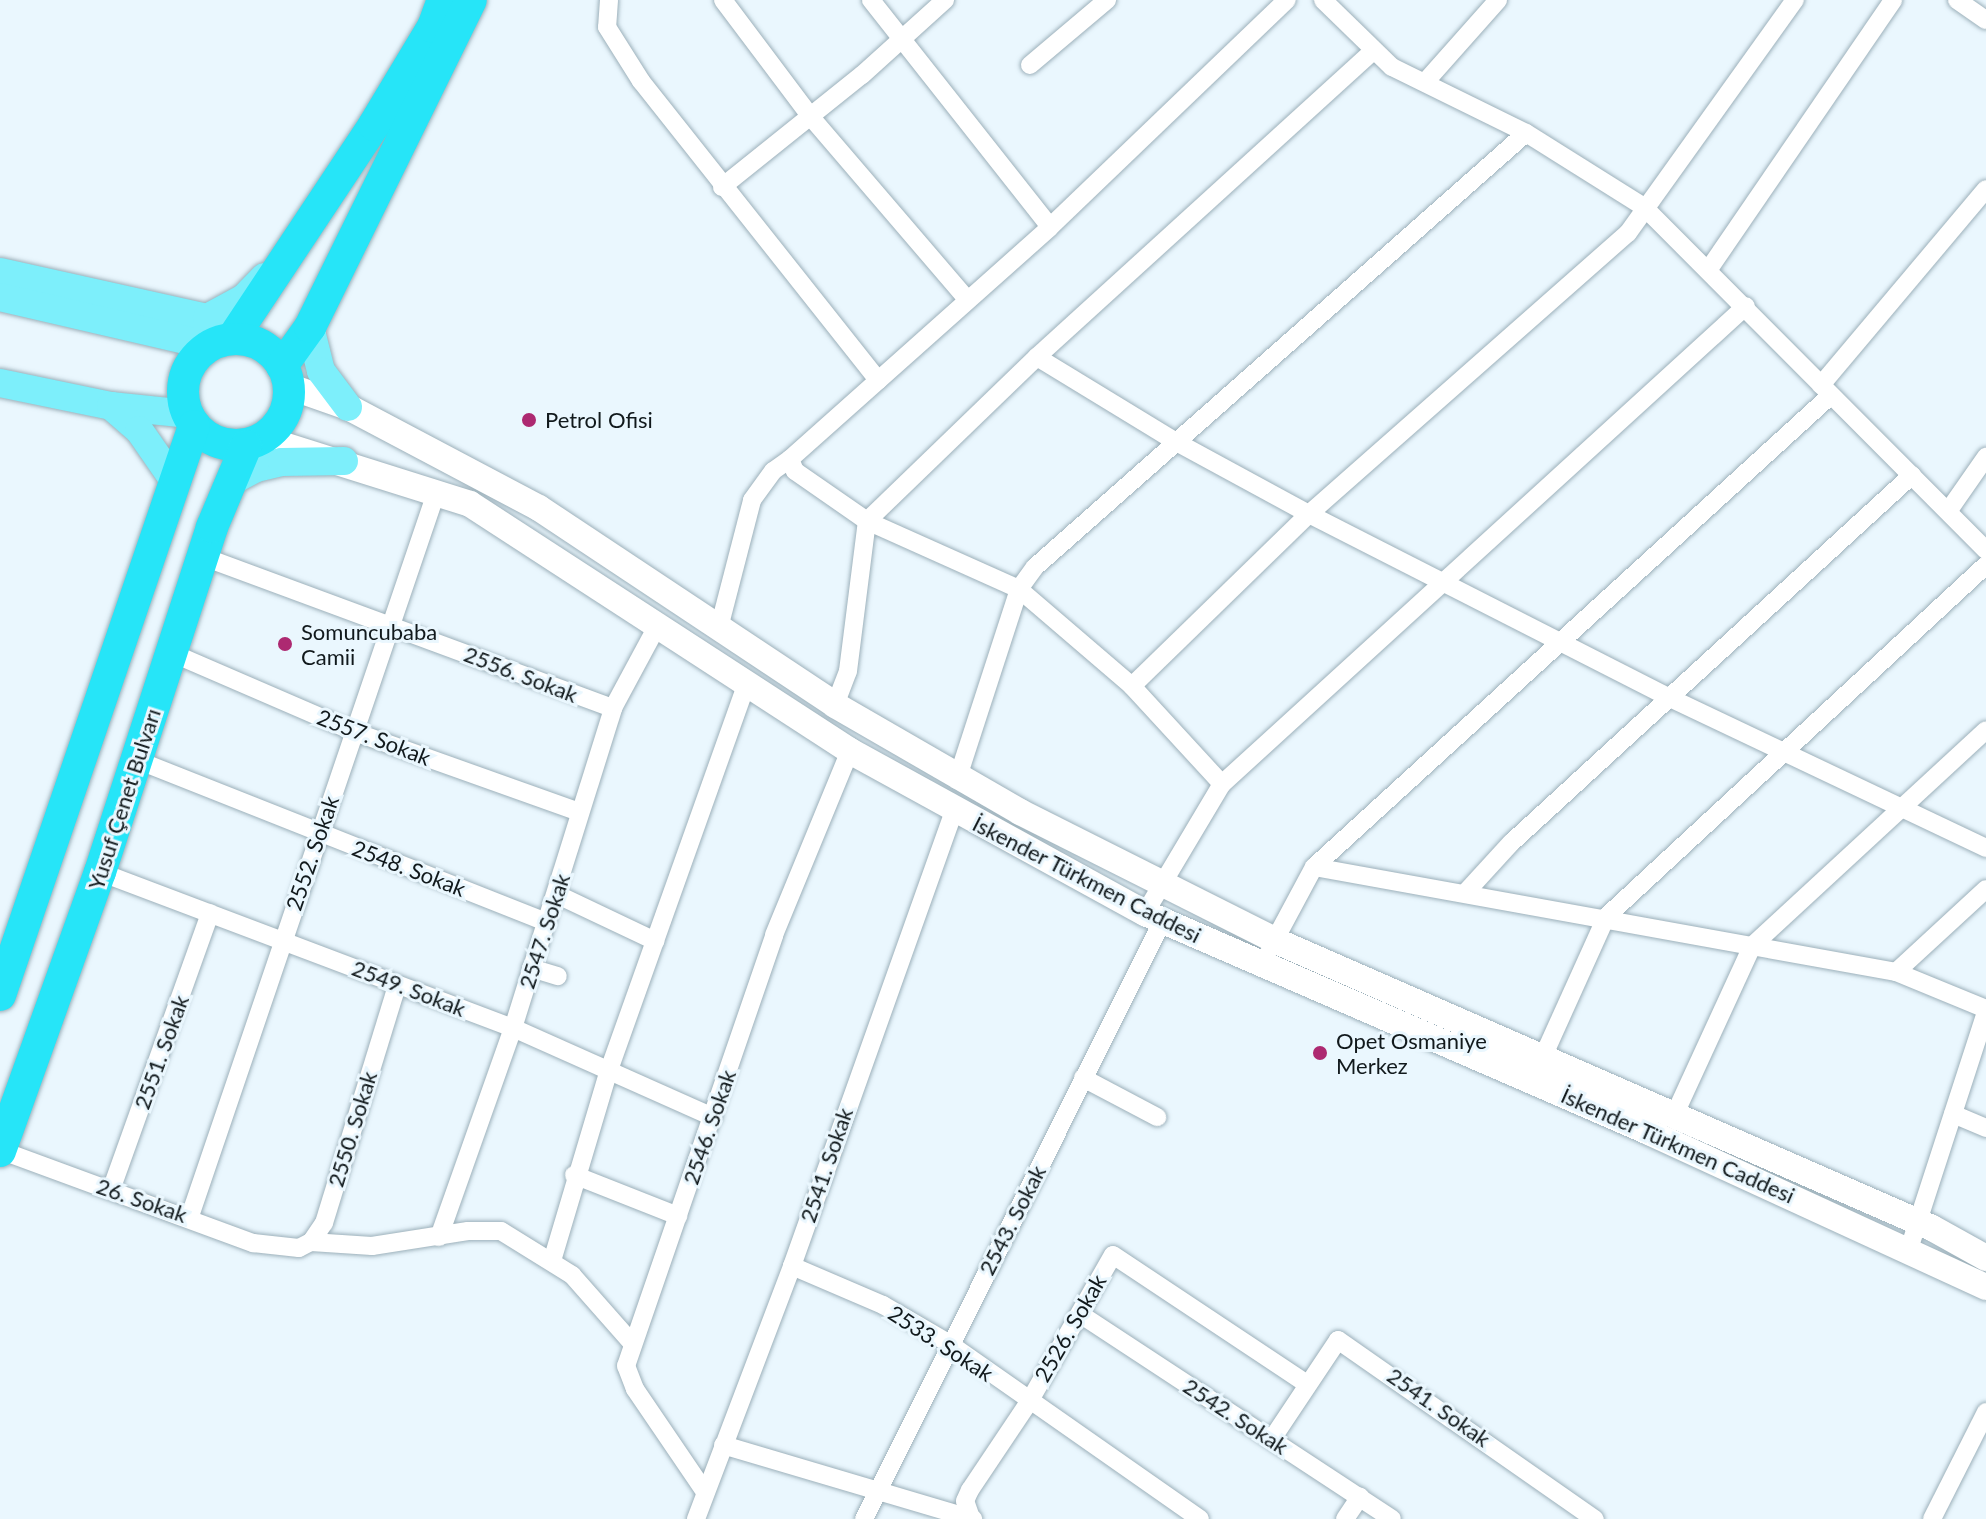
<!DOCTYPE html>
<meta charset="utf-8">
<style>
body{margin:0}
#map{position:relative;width:1986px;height:1519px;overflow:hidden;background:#eaf7fe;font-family:Lato,sans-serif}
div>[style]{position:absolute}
.roads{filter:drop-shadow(0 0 2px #9cb0ba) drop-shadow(0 0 2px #9cb0ba)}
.street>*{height:18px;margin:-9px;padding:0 9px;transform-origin:9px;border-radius:9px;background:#fff}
.secondary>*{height:26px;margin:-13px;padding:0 13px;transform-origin:13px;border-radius:13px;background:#fff}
.primary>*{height:28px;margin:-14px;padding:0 14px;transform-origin:14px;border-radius:14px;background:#7deffb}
.highway>*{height:32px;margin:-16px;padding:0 16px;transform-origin:16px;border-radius:16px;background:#26e5f8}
.highway>.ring{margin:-16px;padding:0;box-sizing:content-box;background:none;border:32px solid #26e5f8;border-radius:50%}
.dots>*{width:22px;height:22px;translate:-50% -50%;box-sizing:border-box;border:4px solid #eaf7fe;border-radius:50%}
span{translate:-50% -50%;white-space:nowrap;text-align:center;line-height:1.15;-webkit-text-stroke:6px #eaf7fe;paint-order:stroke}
.poi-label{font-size:22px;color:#11191c}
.left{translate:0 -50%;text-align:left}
.street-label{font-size:22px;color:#11191c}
</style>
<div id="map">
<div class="roads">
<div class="street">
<i style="left:609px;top:0;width:27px;rotate:94deg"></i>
<i style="left:607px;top:27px;width:64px;rotate:57.8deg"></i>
<i style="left:641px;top:81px;width:382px;rotate:51.6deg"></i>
<i style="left:723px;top:0;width:145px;rotate:53.1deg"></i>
<i style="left:810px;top:116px;width:241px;rotate:49.4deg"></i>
<i style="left:871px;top:0;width:289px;rotate:51.7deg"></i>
<i style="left:1323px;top:0;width:96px;rotate:44.2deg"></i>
<i style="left:1392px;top:67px;width:149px;rotate:26.2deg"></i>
<i style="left:1526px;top:133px;width:139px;rotate:32.1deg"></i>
<i style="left:1644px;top:207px;width:484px;rotate:45.1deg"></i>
<i style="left:1957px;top:0;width:35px;rotate:35deg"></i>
<i style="left:1372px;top:52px;width:453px;rotate:137.7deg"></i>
<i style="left:1037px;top:357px;width:165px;rotate:31.4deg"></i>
<i style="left:1178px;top:443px;width:149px;rotate:28.5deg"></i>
<i style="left:1309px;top:514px;width:405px;rotate:27deg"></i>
<i style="left:1670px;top:698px;width:350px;rotate:25.4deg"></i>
<i style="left:1030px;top:65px;width:101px;rotate:-40.2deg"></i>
<i style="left:1427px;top:80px;width:107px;rotate:-48.4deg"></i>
<i style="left:722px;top:187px;width:179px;rotate:-38.7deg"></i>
<i style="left:862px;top:75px;width:112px;rotate:-42.1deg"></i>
<i style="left:1709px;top:269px;width:326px;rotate:-55.6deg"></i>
<i style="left:1821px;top:385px;width:256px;rotate:-49.9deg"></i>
<i style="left:1831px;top:395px;width:700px;rotate:137.61deg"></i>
<i style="left:1314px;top:867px;width:591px;rotate:10.23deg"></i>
<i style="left:1896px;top:972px;width:97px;rotate:22.3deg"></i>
<i style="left:1949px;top:510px;width:65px;rotate:-55.1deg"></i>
<i style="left:204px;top:557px;width:436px;rotate:20.3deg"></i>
<i style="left:719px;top:628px;width:132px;rotate:-75.5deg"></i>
<i style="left:752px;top:500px;width:36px;rotate:-54deg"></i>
<i style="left:773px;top:471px;width:21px;rotate:-35deg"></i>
<i style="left:172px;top:653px;width:196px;rotate:23.4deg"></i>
<i style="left:352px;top:731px;width:242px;rotate:19.6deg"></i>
<i style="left:1132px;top:686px;width:247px;rotate:-44.2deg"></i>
<i style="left:1309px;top:514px;width:425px;rotate:-41.4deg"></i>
<i style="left:1628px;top:233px;width:287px;rotate:-54.4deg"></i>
<i style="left:835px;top:705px;width:36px;rotate:-69deg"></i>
<i style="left:848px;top:671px;width:151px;rotate:-82.8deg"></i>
<i style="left:867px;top:521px;width:236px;rotate:-44deg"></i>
<i style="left:137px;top:760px;width:441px;rotate:21.6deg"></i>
<i style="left:957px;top:780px;width:201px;rotate:-72deg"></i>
<i style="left:1019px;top:589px;width:167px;rotate:-155.9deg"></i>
<i style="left:867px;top:521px;width:88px;rotate:-145.2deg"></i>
<i style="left:795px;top:471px;width:13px;rotate:-113deg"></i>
<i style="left:790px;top:459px;width:348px;rotate:-41.7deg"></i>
<i style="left:1050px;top:227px;width:328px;rotate:-43.8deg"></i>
<i style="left:1222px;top:784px;width:709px;rotate:-42.37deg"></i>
<i style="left:100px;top:872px;width:441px;rotate:20.7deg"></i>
<i style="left:513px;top:1028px;width:219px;rotate:24deg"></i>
<i style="left:1467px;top:891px;width:65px;rotate:-47.5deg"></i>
<i style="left:1511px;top:843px;width:544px;rotate:-42.54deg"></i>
<i style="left:556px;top:894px;width:110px;rotate:25.4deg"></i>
<i style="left:1145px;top:913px;width:150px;rotate:-59.2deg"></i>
<i style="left:1222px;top:784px;width:133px;rotate:-132.6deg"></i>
<i style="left:1132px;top:686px;width:149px;rotate:-139.4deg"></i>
<i style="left:1019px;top:589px;width:27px;rotate:-54deg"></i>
<i style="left:1035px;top:567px;width:655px;rotate:-41.47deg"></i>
<i style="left:1270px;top:949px;width:93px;rotate:-61.8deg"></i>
<i style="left:531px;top:968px;width:28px;rotate:17deg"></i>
<i style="left:1896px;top:972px;width:122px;rotate:-42.7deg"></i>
<i style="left:1542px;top:1059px;width:156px;rotate:-65.7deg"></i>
<i style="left:1606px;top:917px;width:518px;rotate:-42.81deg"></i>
<i style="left:1083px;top:1078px;width:84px;rotate:27.8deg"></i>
<i style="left:1953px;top:1114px;width:36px;rotate:23deg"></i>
<i style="left:1673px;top:1118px;width:189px;rotate:-65.3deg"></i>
<i style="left:1752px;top:946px;width:318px;rotate:-42.7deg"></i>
<i style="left:0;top:1150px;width:270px;rotate:20.2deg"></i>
<i style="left:253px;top:1243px;width:46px;rotate:6.2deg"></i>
<i style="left:299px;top:1248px;width:13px;rotate:-27deg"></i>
<i style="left:311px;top:1242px;width:23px;rotate:-56deg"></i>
<i style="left:324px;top:1223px;width:249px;rotate:-72.9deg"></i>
<i style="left:574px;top:1175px;width:112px;rotate:21.5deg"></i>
<i style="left:111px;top:1190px;width:294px;rotate:-70.3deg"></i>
<i style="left:190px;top:1216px;width:767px;rotate:-71.21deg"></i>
<i style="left:439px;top:1237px;width:222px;rotate:-70.5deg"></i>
<i style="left:513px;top:1028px;width:335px;rotate:-72.6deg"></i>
<i style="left:613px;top:708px;width:91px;rotate:-61.7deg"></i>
<i style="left:311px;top:1242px;width:61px;rotate:3.8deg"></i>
<i style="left:372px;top:1246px;width:97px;rotate:-8.9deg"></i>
<i style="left:468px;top:1231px;width:33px"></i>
<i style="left:501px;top:1231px;width:84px;rotate:31.8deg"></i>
<i style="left:572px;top:1275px;width:89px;rotate:48.6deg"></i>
<i style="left:1909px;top:1249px;width:249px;rotate:-72deg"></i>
<i style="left:552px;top:1261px;width:199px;rotate:-73.4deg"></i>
<i style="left:609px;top:1070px;width:408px;rotate:-70.4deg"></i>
<i style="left:792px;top:1266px;width:99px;rotate:23.2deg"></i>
<i style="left:883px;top:1305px;width:78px;rotate:30.2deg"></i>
<i style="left:950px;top:1344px;width:305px;rotate:35deg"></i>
<i style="left:1080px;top:1314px;width:373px;rotate:33.3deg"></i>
<i style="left:1272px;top:1439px;width:119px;rotate:-56.3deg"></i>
<i style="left:1338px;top:1340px;width:313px;rotate:34.9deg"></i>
<i style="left:723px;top:1445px;width:261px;rotate:16.5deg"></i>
<i style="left:705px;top:1492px;width:125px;rotate:-124.2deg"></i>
<i style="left:635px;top:1389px;width:25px;rotate:-111deg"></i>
<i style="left:626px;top:1366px;width:456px;rotate:-71deg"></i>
<i style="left:774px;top:935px;width:199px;rotate:-67.6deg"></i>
<i style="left:971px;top:1518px;width:18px;rotate:-109deg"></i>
<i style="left:965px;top:1501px;width:12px;rotate:-66deg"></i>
<i style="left:970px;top:1490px;width:106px;rotate:-56.2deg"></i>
<i style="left:1029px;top:1402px;width:169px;rotate:-60.3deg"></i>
<i style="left:1113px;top:1255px;width:232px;rotate:33.6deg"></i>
<i style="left:696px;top:1519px;width:271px;rotate:-69.2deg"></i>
<i style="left:792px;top:1266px;width:484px;rotate:-70.4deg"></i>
<i style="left:864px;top:1519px;width:667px;rotate:-63.47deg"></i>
<i style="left:1345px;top:1519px;width:27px;rotate:-56deg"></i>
<i style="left:1932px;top:1519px;width:120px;rotate:-63.2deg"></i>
</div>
<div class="secondary">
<i style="left:288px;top:386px;width:64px;rotate:19.3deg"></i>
<i style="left:348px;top:407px;width:216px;rotate:27.9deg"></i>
<i style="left:539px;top:508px;width:356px;rotate:33.6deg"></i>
<i style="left:835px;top:705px;width:214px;rotate:30deg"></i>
<i style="left:1020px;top:812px;width:284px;rotate:26.7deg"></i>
<i style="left:1274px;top:940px;width:718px;rotate:23.64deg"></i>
<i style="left:1932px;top:1228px;width:62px;rotate:29.1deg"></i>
<i style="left:264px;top:439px;width:216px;rotate:17.5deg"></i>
<i style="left:470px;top:504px;width:453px;rotate:33deg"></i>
<i style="left:850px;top:751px;width:337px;rotate:28.8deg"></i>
<i style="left:1145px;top:913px;width:550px;rotate:23.49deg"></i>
<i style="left:1649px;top:1132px;width:371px;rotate:24.7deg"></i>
</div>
<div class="primary">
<i style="left:0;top:272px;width:212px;rotate:12.5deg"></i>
<i style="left:207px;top:318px;width:42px;rotate:-28.4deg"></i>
<i style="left:244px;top:298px;width:29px;rotate:-46deg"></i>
<i style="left:0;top:297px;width:216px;rotate:13.1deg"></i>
<i style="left:310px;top:327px;width:45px;rotate:76deg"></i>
<i style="left:321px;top:371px;width:45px;rotate:53.1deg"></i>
<i style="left:0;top:383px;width:113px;rotate:11.7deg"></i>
<i style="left:111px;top:406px;width:77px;rotate:5.9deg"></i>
<i style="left:111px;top:406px;width:37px;rotate:41deg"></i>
<i style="left:139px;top:430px;width:63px;rotate:55.3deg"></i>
<i style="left:230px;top:482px;width:30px;rotate:-28deg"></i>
<i style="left:256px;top:468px;width:27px;rotate:-13deg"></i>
<i style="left:282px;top:462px;width:62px;rotate:-0.9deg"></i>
</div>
<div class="highway">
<i style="left:232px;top:339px;width:257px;rotate:-56.4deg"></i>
<i style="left:374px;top:125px;width:114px;rotate:-59deg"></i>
<i style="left:433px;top:27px;width:29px;rotate:-70deg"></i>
<i class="ring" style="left:183px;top:339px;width:74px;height:74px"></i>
<i style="left:282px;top:366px;width:48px;rotate:-54.3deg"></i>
<i style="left:310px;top:327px;width:364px;rotate:-63.8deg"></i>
<i style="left:0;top:995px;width:601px;rotate:-71.17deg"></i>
<i style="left:0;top:1151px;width:296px;rotate:-70.3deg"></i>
<i style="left:100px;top:872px;width:363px;rotate:-72deg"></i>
<i style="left:212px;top:527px;width:88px;rotate:-67.2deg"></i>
</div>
</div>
<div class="dots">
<i style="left:529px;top:420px;background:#ad2971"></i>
<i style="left:285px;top:644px;background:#ad2971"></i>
<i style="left:1320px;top:1053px;background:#ad2971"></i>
</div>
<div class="poi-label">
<span class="left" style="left:545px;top:420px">Petrol Ofisi</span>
<span class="left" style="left:301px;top:644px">Somuncubaba<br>Camii</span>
<span class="left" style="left:1336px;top:1053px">Opet Osmaniye<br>Merkez</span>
</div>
<div class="street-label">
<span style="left:521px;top:674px;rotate:21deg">2556. Sokak</span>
<span style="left:374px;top:737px;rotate:21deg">2557. Sokak</span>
<span style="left:124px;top:799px;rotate:-72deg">Yusuf Çenet Bulvarı</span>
<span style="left:312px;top:853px;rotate:-71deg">2552. Sokak</span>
<span style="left:409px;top:868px;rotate:21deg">2548. Sokak</span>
<span style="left:1087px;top:879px;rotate:27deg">İskender Türkmen Caddesi</span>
<span style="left:544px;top:931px;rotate:-72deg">2547. Sokak</span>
<span style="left:409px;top:988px;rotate:21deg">2549. Sokak</span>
<span style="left:161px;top:1052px;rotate:-70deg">2551. Sokak</span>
<span style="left:709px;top:1127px;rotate:-71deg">2546. Sokak</span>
<span style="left:352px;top:1129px;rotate:-73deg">2550. Sokak</span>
<span style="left:1678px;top:1145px;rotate:24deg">İskender Türkmen Caddesi</span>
<span style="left:826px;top:1165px;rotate:-71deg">2541. Sokak</span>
<span style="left:142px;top:1200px;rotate:19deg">26. Sokak</span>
<span style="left:1012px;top:1220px;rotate:-63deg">2543. Sokak</span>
<span style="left:1070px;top:1328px;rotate:-60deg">2526. Sokak</span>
<span style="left:941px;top:1343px;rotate:33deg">2533. Sokak</span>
<span style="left:1439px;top:1407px;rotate:35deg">2541. Sokak</span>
<span style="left:1236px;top:1416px;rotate:33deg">2542. Sokak</span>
</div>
</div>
